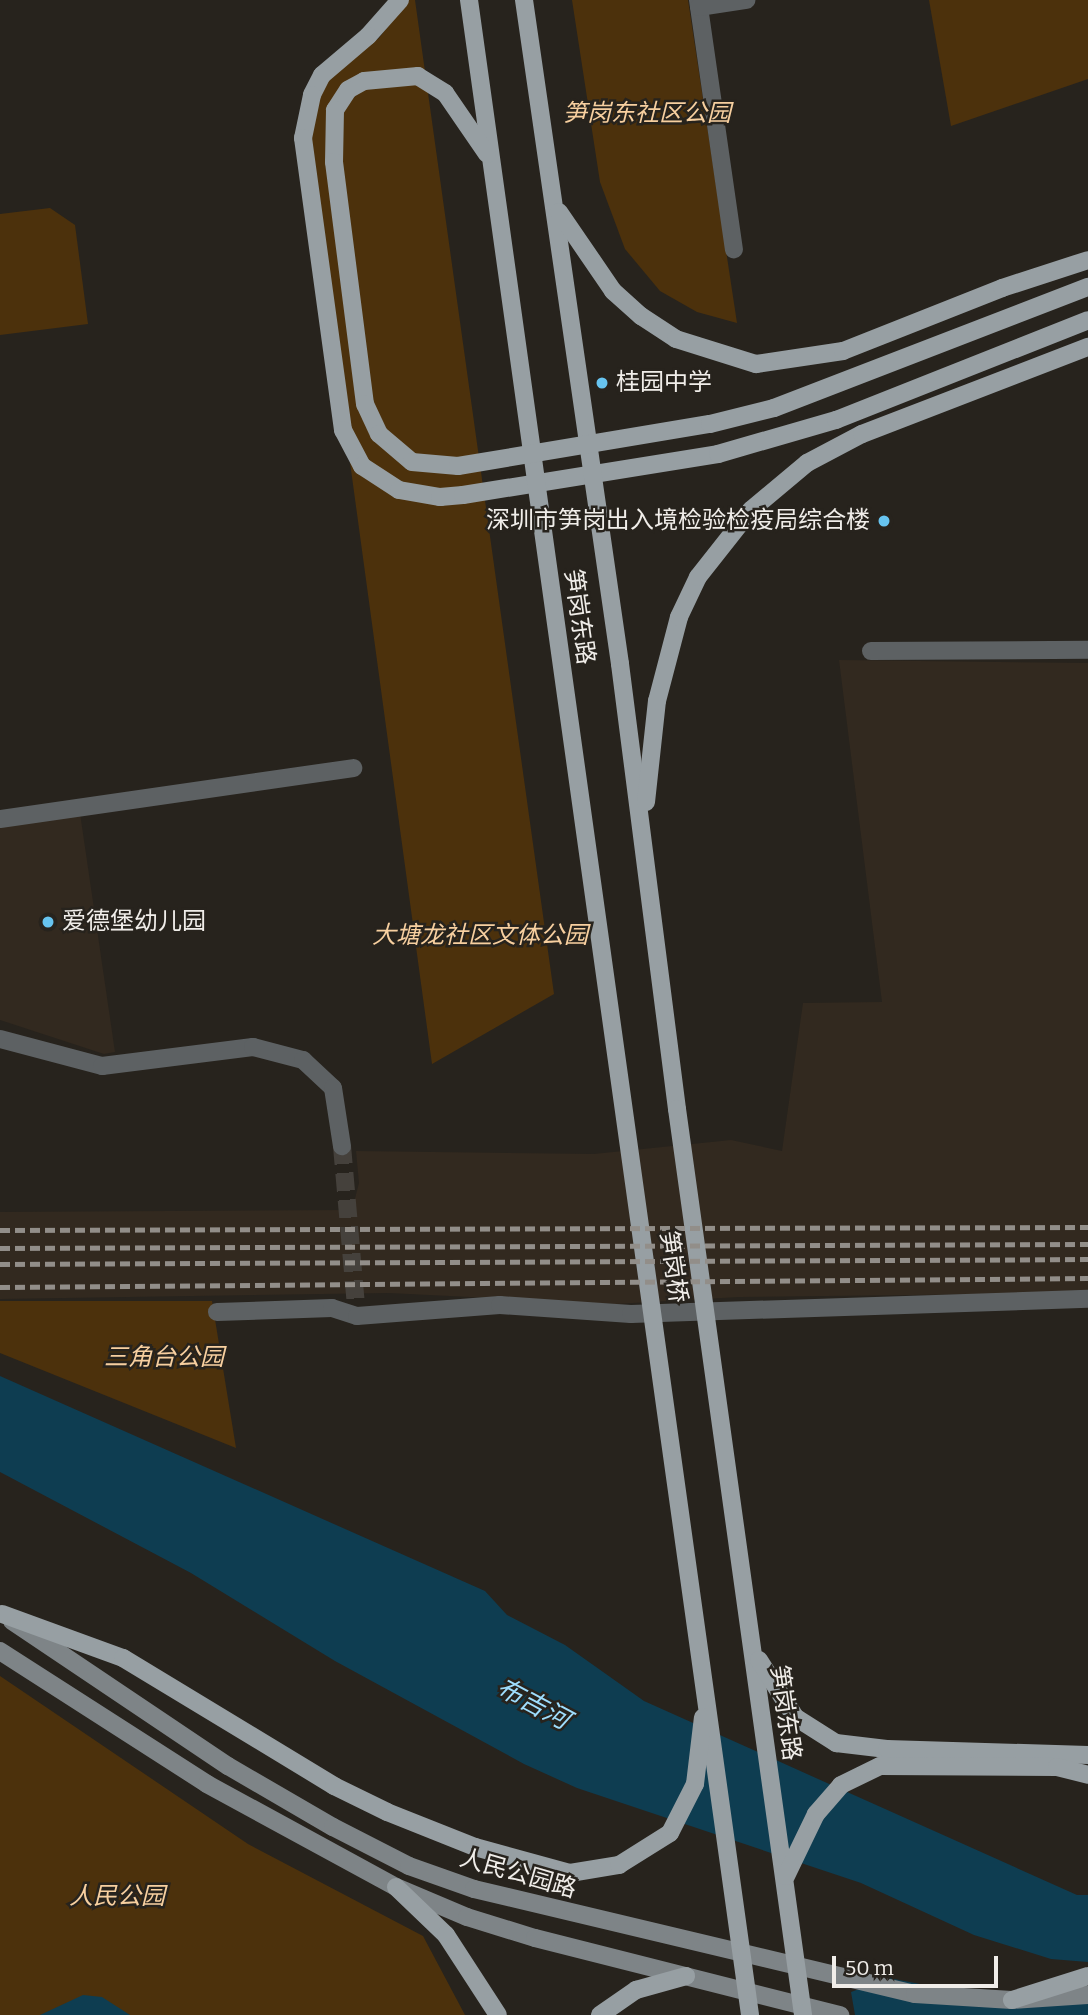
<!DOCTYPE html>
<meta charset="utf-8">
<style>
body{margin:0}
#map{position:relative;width:1088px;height:2015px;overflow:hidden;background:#27231d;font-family:Bitter,"Noto Sans SC",serif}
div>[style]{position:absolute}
.built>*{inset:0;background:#32291f}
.green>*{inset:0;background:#4c310c}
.water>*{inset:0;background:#0e3d51}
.minor-tunnel>*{height:18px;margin-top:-9px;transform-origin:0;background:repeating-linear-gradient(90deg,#45413c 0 18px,transparent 0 27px)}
.minor>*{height:18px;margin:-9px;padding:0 9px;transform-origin:9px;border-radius:9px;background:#5d6163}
.secondary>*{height:18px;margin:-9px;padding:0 9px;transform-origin:9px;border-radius:9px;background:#7e8487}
.primary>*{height:18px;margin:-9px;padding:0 9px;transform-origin:9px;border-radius:9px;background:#979fa3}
.rail>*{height:5px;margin-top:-2.5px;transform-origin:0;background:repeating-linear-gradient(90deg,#928e89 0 10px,transparent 0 15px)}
.dots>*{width:19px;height:19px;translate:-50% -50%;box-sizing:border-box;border:4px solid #27231d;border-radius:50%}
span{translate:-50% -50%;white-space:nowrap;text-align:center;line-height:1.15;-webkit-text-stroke:5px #27231d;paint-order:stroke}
.park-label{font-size:24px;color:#f7cf9f;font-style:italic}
.poi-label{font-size:24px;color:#f0ede9}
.left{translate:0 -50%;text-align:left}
.right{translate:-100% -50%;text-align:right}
.street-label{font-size:24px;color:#f0ede9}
.water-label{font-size:26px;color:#9eddfd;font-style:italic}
.scale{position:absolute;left:832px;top:1956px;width:166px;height:32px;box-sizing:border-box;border:4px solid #f0ede9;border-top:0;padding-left:9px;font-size:21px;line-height:24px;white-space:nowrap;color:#f0ede9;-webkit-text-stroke:5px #27231d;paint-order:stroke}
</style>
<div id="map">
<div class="built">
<i style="clip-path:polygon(839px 660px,1088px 663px,1088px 1293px,739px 1297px,615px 1304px,389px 1293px,0 1299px,0 1212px,352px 1210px,359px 1183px,356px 1151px,594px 1154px,731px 1140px,782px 1151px,803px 1003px,882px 1002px)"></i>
<i style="clip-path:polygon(80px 813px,115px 1052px,104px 1054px,0 1020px,0 825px)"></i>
</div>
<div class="green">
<i style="clip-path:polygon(408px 0,415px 0,554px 994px,432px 1064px,305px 132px,314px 103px,332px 74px,379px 38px)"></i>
<i style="clip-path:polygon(572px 0,688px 0,737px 323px,697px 312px,660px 291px,625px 249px,600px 182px)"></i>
<i style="clip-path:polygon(929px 0,1088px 0,1088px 79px,951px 126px)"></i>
<i style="clip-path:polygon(50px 208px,75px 225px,88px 324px,0 335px,0 214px)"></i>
<i style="clip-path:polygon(0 1301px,212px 1301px,236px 1448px,0 1353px)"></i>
<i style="clip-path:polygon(0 1676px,248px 1844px,423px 1936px,465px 2015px,0 2015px)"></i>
</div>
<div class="water">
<i style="clip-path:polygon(0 1376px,485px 1591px,507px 1615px,565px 1645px,644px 1701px,1077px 1895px,1088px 1895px,1088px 1962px,1051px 1959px,974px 1935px,861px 1883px,577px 1788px,524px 1764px,335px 1661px,191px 1573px,0 1472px)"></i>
<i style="clip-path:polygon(889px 1978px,956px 1991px,1088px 1997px,1088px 2015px,855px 2015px,851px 1992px)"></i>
<i style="clip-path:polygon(83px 1995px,102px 1997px,130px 2015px,40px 2015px)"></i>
</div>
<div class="minor-tunnel">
<i style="left:342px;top:1146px;width:171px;rotate:85deg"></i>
</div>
<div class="minor">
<i style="left:698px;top:0;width:252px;rotate:81.8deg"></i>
<i style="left:699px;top:7px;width:48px;rotate:-8.5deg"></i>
<i style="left:871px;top:651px;width:217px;rotate:-0.3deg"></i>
<i style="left:0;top:819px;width:357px;rotate:-8.2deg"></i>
<i style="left:0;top:1039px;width:106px;rotate:14.8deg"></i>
<i style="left:102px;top:1066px;width:152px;rotate:-7.2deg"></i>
<i style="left:253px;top:1047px;width:52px;rotate:14.6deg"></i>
<i style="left:303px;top:1060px;width:41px;rotate:43deg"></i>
<i style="left:333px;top:1088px;width:59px;rotate:81.2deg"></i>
<i style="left:217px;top:1312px;width:115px;rotate:-2deg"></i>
<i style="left:332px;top:1308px;width:26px;rotate:18deg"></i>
<i style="left:357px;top:1316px;width:143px;rotate:-4.4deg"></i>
<i style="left:500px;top:1305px;width:131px;rotate:3.9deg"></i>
<i style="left:631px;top:1314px;width:457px;rotate:-1.9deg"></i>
</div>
<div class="secondary">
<i style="left:12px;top:1621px;width:260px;rotate:33.9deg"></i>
<i style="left:228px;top:1766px;width:121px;rotate:30.2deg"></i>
<i style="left:333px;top:1827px;width:85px;rotate:27.2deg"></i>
<i style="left:409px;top:1866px;width:69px;rotate:19.5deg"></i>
<i style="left:474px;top:1889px;width:453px;rotate:13.4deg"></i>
<i style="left:915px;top:1994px;width:97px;rotate:3.5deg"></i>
<i style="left:1012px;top:2000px;width:76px;rotate:-3.8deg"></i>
<i style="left:0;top:1651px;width:246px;rotate:32.7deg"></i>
<i style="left:207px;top:1784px;width:215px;rotate:28.6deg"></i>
<i style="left:396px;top:1887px;width:77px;rotate:22.9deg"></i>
<i style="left:467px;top:1917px;width:71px;rotate:17.2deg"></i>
<i style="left:535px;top:1938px;width:315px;rotate:14.2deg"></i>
</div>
<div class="primary">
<i style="left:400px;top:0;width:48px;rotate:131.6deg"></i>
<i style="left:368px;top:36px;width:60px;rotate:139.7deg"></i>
<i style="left:322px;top:75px;width:22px;rotate:117deg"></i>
<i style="left:312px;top:95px;width:44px;rotate:101.8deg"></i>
<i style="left:303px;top:138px;width:295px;rotate:82.2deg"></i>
<i style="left:343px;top:430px;width:41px;rotate:62.2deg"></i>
<i style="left:362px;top:466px;width:44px;rotate:33deg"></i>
<i style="left:399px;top:490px;width:42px;rotate:9.7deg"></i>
<i style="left:440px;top:497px;width:23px;rotate:-5deg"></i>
<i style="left:463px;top:495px;width:258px;rotate:-9.1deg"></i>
<i style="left:718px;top:454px;width:123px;rotate:-16.1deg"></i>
<i style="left:836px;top:420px;width:271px;rotate:-21.6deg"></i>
<i style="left:469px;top:0;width:2034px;rotate:82.06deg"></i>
<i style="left:524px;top:0;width:671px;rotate:81.77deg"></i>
<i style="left:620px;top:664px;width:449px;rotate:82.7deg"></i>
<i style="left:677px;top:1109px;width:915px;rotate:82.08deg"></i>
<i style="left:487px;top:154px;width:74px;rotate:-124.5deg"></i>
<i style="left:445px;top:93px;width:32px;rotate:-148deg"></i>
<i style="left:418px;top:76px;width:54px;rotate:174.7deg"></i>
<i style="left:364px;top:81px;width:18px;rotate:151deg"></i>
<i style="left:348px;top:90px;width:24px;rotate:123deg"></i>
<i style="left:335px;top:110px;width:52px;rotate:91.1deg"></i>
<i style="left:334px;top:162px;width:244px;rotate:82.7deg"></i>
<i style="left:365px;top:404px;width:33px;rotate:65deg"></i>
<i style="left:379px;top:434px;width:43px;rotate:40.3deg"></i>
<i style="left:412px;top:462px;width:46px;rotate:5deg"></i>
<i style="left:458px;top:466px;width:255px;rotate:-9.5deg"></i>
<i style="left:710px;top:424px;width:66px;rotate:-14deg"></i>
<i style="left:774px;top:408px;width:337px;rotate:-21.1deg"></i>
<i style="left:559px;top:212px;width:96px;rotate:55.6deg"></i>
<i style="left:613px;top:291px;width:38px;rotate:42deg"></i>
<i style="left:641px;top:316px;width:42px;rotate:33.3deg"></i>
<i style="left:676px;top:339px;width:84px;rotate:17.4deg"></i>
<i style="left:756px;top:364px;width:88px;rotate:-8.5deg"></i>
<i style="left:843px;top:351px;width:171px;rotate:-21.6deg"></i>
<i style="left:1002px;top:288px;width:90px;rotate:-18deg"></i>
<i style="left:646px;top:802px;width:102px;rotate:-83.8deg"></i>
<i style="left:657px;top:701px;width:87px;rotate:-75.3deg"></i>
<i style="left:679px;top:617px;width:44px;rotate:-64.6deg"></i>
<i style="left:698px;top:577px;width:85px;rotate:-51.7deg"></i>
<i style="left:751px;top:510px;width:73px;rotate:-40deg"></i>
<i style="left:807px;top:463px;width:62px;rotate:-27.8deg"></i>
<i style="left:862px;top:434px;width:242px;rotate:-21.1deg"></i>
<i style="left:2px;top:1614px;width:129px;rotate:20deg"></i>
<i style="left:123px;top:1658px;width:247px;rotate:31.2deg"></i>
<i style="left:334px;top:1786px;width:59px;rotate:26.1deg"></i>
<i style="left:387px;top:1812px;width:95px;rotate:21.7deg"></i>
<i style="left:475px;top:1847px;width:98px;rotate:15.3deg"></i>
<i style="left:570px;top:1873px;width:50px;rotate:-9.3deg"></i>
<i style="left:619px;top:1865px;width:60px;rotate:-32.1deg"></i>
<i style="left:670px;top:1833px;width:55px;rotate:-63deg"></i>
<i style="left:695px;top:1784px;width:67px;rotate:-83.2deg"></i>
<i style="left:759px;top:1660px;width:67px;rotate:57.7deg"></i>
<i style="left:795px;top:1717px;width:49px;rotate:32.4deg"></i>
<i style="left:836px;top:1743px;width:51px;rotate:6.7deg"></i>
<i style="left:887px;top:1749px;width:201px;rotate:1.7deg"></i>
<i style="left:786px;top:1876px;width:69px;rotate:-64.2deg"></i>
<i style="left:816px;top:1814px;width:38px;rotate:-49deg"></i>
<i style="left:841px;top:1785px;width:43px;rotate:-26deg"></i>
<i style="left:880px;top:1766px;width:177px;rotate:0.3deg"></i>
<i style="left:1057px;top:1767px;width:32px;rotate:14deg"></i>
<i style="left:396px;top:1887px;width:69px;rotate:43.8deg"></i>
<i style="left:446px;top:1935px;width:95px;rotate:57deg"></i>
<i style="left:1012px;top:2000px;width:80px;rotate:-17.5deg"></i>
<i style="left:600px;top:2015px;width:44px;rotate:-34.8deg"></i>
<i style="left:636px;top:1990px;width:52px;rotate:-15.6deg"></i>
</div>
<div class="rail">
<i style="left:0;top:1230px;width:1088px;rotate:-0.16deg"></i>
<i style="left:0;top:1248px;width:1088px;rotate:-0.21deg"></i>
<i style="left:0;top:1264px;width:1088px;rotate:-0.26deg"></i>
<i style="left:0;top:1287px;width:1088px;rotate:-0.47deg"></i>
</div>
<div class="dots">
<i style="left:602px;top:383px;background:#67c4f0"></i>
<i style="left:884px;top:521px;background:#67c4f0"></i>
<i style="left:48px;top:922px;background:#67c4f0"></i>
</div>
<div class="park-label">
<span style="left:647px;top:114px">笋岗东社区公园</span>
<span style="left:480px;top:936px">大塘龙社区文体公园</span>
<span style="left:164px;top:1358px">三角台公园</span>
<span style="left:117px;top:1897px">人民公园</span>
</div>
<div class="poi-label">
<span class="left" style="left:616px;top:383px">桂园中学</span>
<span class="right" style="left:870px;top:521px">深圳市笋岗出入境检验检疫局综合楼</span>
<span class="left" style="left:62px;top:922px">爱德堡幼儿园</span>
</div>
<div class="street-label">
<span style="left:579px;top:617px;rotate:82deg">笋岗东路</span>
<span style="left:673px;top:1267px;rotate:82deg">笋岗桥</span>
<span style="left:785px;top:1713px;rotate:82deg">笋岗东路</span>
<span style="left:518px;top:1874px;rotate:16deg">人民公园路</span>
</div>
<div class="water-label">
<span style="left:533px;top:1704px;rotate:28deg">布吉河</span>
</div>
<div class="scale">50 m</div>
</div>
